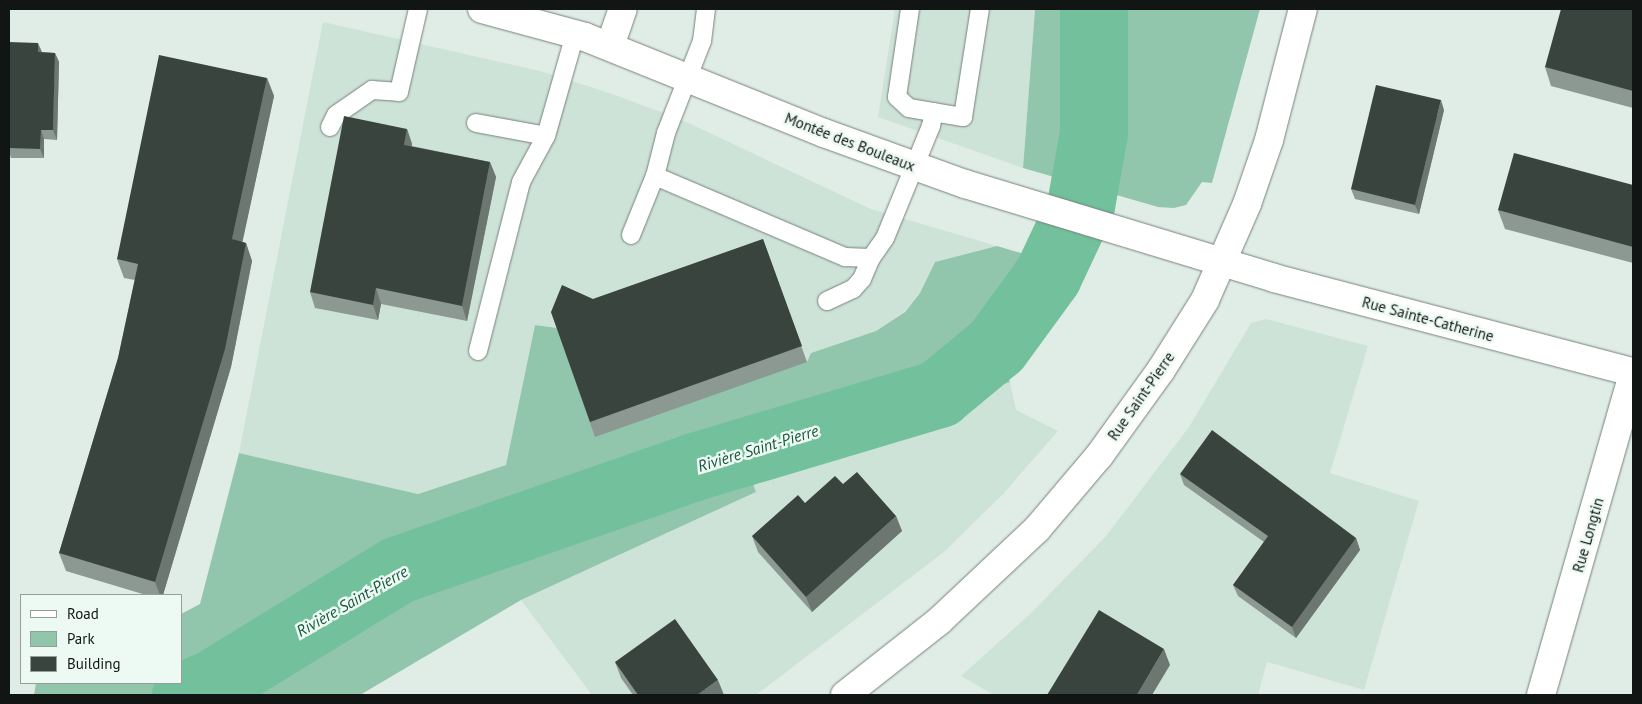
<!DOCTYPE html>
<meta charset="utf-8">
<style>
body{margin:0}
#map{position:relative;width:1642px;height:704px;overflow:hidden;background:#e0ede6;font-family:"PT Sans",sans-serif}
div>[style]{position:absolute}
.built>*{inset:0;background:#cee3d8}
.green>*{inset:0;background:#92c6ac}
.river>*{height:68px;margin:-34px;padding:0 34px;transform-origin:34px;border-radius:34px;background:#72c19c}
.roads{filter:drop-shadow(0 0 1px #76827b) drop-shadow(0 0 1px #76827b)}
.service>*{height:18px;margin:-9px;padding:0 9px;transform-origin:9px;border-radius:9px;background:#fff}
.minor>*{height:28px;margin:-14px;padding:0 14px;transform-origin:14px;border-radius:14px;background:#fff}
.tertiary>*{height:28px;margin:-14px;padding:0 14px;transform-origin:14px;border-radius:14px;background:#fff}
.secondary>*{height:28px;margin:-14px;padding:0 14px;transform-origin:14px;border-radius:14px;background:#fff}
.wall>*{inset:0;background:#8c9892}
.shaded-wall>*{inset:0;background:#6b7770}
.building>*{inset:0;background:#39443e}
span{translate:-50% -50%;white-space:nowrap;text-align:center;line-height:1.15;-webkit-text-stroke:5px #edfaf3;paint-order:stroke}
.street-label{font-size:15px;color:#111513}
.water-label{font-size:16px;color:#18563d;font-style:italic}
.frame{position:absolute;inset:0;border:10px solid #111513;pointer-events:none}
.legend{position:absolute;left:20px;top:594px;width:162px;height:90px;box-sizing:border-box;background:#edfaf3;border:1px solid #959e99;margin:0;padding:6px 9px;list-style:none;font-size:15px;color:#111513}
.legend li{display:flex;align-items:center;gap:10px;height:25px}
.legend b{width:25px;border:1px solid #959e99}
</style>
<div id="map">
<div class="built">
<i style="clip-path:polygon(895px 9px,1035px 9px,1023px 168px,878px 117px)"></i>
<i style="clip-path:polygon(323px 22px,544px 72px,615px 95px,680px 119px,871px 209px,997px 246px,935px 262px,920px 293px,904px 312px,876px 331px,812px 353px,807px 362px,535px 325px,506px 465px,418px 494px,239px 453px)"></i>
<i style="clip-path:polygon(1266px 319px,1368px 346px,1330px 473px,1419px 501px,1364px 690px,1267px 662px,1258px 695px,994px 695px,961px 676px,1030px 614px,1106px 536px,1189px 427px,1251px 323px)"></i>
<i style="clip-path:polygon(1010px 382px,1016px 410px,1058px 431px,1004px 493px,944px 552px,756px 695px,592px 695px,521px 600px,756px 492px,747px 469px)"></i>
</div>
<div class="green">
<i style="clip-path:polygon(1035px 9px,1260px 9px,1212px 183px,1202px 182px,1186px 205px,1174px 208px,1158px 207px,1023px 168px)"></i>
<i style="clip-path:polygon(997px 246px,1045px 260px,1039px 273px,993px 337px,1010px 382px,748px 469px,756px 492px,521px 600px,360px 695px,34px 695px,36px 683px,181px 683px,181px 614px,200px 604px,239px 453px,418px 494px,506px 465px,535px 325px,807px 362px,811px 353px,876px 331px,905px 312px,920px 293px,935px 262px)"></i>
</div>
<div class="river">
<i style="left:186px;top:695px;width:27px;rotate:-22deg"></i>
<i style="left:211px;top:685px;width:220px;rotate:-31.5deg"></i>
<i style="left:399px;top:570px;width:317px;rotate:-19.2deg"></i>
<i style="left:698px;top:466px;width:252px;rotate:-16.6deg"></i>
<i style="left:939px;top:394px;width:75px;rotate:-39.6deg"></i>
<i style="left:997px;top:346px;width:87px;rotate:-53.9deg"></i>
<i style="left:1048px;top:276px;width:77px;rotate:-64.8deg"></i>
<i style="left:1081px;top:206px;width:74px;rotate:-79.9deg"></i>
<i style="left:1094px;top:133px;width:124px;rotate:-90deg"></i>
</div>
<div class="roads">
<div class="service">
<i style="left:706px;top:9px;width:32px;rotate:97deg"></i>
<i style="left:702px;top:41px;width:99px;rotate:111.4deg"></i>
<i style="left:666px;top:133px;width:44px;rotate:104.3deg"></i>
<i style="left:655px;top:176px;width:207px;rotate:23.1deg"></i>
<i style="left:845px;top:257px;width:26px;rotate:2deg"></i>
<i style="left:871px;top:258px;width:24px;rotate:-55deg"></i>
<i style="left:885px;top:238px;width:121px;rotate:-67.7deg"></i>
<i style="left:931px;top:126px;width:14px;rotate:-78deg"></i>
<i style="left:910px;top:9px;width:89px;rotate:98.4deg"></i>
<i style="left:897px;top:97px;width:16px;rotate:43deg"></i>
<i style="left:909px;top:108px;width:55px;rotate:9.5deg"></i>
<i style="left:963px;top:117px;width:109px;rotate:-81.1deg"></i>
<i style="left:476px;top:123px;width:71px;rotate:10.5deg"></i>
<i style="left:330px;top:127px;width:13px;rotate:-63deg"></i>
<i style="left:336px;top:115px;width:44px;rotate:-34.8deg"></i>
<i style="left:372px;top:90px;width:27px;rotate:4deg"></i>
<i style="left:399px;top:92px;width:85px;rotate:-77.1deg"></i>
<i style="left:631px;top:235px;width:64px;rotate:-67.9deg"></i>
<i style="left:827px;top:301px;width:29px;rotate:-25deg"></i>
<i style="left:853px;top:289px;width:13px;rotate:-48deg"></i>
<i style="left:862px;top:279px;width:23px;rotate:-67deg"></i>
<i style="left:478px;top:351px;width:174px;rotate:-75.7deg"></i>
<i style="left:521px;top:182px;width:52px;rotate:-61.5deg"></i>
<i style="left:546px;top:136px;width:106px;rotate:-74.1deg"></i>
</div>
<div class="minor">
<i style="left:610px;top:46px;width:39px;rotate:-71deg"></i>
<i style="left:1541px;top:695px;width:333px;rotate:-74deg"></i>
</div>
<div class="tertiary">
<i style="left:482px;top:9px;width:107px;rotate:15.2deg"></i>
<i style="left:585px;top:37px;width:258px;rotate:21.9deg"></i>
<i style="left:824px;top:133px;width:150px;rotate:19.9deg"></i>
<i style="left:965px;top:184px;width:323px;rotate:16.9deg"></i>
<i style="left:1274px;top:278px;width:371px;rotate:14.7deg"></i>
</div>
<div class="secondary">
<i style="left:845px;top:695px;width:120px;rotate:-38.2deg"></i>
<i style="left:939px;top:621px;width:134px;rotate:-43.2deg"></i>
<i style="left:1037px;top:529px;width:96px;rotate:-49.7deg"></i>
<i style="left:1099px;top:456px;width:106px;rotate:-54.2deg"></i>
<i style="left:1161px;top:370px;width:83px;rotate:-57.8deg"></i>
<i style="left:1205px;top:300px;width:105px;rotate:-66.4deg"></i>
<i style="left:1247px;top:204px;width:68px;rotate:-71deg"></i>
<i style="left:1269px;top:140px;width:135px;rotate:-75.5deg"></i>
</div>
</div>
<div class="wall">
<i style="clip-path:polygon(1633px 9px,1633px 108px,1551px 86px,1545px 67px)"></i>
<i style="clip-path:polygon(9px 42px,42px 52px,55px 53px,59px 62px,57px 140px,44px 139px,44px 158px,11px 158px,9px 152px)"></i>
<i style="clip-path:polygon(267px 78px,274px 96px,242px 242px,246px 243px,252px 261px,231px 367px,163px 595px,146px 595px,66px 571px,59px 553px,118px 358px,135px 280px,124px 278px,117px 259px)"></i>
<i style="clip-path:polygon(1444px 110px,1419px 214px,1355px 199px,1351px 189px)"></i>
<i style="clip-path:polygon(407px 129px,412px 144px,412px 146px,490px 162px,496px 177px,467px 321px,381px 304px,378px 320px,315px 308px,310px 292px)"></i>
<i style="clip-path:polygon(1633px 185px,1633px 263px,1505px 229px,1498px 210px)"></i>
<i style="clip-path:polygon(763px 239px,807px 362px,595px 437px,551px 312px,593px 299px)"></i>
<i style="clip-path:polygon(1180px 474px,1356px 538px,1360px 550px,1296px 638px,1238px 596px,1233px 585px,1264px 542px,1184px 485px)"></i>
<i style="clip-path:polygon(843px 484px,896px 516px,902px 531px,812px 612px,758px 552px,752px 536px,805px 503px)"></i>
<i style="clip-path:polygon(615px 662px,724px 695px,633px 695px,621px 678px)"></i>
</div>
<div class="shaded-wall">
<i style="clip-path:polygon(38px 43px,42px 52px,38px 52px)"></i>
<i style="clip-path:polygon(55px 53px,59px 62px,57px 140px,53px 130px)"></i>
<i style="clip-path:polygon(267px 78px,274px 96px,239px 258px,232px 239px)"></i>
<i style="clip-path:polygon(1441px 100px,1444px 110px,1419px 214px,1415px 205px)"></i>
<i style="clip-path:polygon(407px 129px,412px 144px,409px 160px,404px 145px)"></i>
<i style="clip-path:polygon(41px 130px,44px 139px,44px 158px,40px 149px)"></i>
<i style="clip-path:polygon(490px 162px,496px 177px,467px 321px,462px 306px)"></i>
<i style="clip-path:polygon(246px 243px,252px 261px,231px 367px,163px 595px,160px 595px,155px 582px)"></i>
<i style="clip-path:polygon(376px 288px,381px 304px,378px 320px,373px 305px)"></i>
<i style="clip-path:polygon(896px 516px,902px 531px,812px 612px,806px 597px)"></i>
<i style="clip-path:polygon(1356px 538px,1360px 550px,1296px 638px,1292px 627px)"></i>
<i style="clip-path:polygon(1164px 649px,1170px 665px,1152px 695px,1137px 695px)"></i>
<i style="clip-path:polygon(718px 680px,724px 695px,697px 695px)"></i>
</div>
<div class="building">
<i style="clip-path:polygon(1561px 9px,1633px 9px,1633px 91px,1545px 67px)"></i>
<i style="clip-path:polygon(9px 42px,38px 43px,38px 52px,55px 53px,53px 130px,41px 130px,40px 149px,9px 148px)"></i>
<i style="clip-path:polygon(159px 55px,267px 78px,232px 239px,246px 243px,225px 349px,155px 582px,59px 553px,118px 358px,138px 264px,117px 259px)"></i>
<i style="clip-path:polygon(1376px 85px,1441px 100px,1415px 205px,1351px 189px)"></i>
<i style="clip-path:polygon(344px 116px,407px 129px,404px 145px,490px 162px,462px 306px,376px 288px,373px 305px,310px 292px)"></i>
<i style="clip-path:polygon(1514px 153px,1633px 185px,1633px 247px,1498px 210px)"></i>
<i style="clip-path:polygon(763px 239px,802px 346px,590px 422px,551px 312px,562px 285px,593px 299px)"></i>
<i style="clip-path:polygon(1212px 430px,1356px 538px,1292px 627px,1233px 585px,1268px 536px,1180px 474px)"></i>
<i style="clip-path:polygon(857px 472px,896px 516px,806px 597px,752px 536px,798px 495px,805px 503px,835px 476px,843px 484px)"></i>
<i style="clip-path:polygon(1099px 610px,1164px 649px,1137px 695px,1047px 695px)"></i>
<i style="clip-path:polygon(675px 619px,718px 680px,697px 695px,638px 695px,615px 662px)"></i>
</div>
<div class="street-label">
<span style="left:850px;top:142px;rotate:21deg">Montée des Bouleaux</span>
<span style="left:1428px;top:319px;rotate:15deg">Rue Sainte-Catherine</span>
<span style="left:1141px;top:396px;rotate:-55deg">Rue Saint-Pierre</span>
<span style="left:1588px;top:535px;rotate:-74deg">Rue Longtin</span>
</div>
<div class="water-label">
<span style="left:758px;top:448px;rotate:-17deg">Rivière Saint-Pierre</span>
<span style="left:352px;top:601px;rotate:-30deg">Rivière Saint-Pierre</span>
</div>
<div class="frame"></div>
<ul class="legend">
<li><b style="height:6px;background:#fff"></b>Road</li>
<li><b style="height:14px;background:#92c6ac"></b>Park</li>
<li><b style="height:14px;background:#39443e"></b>Building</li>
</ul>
</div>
